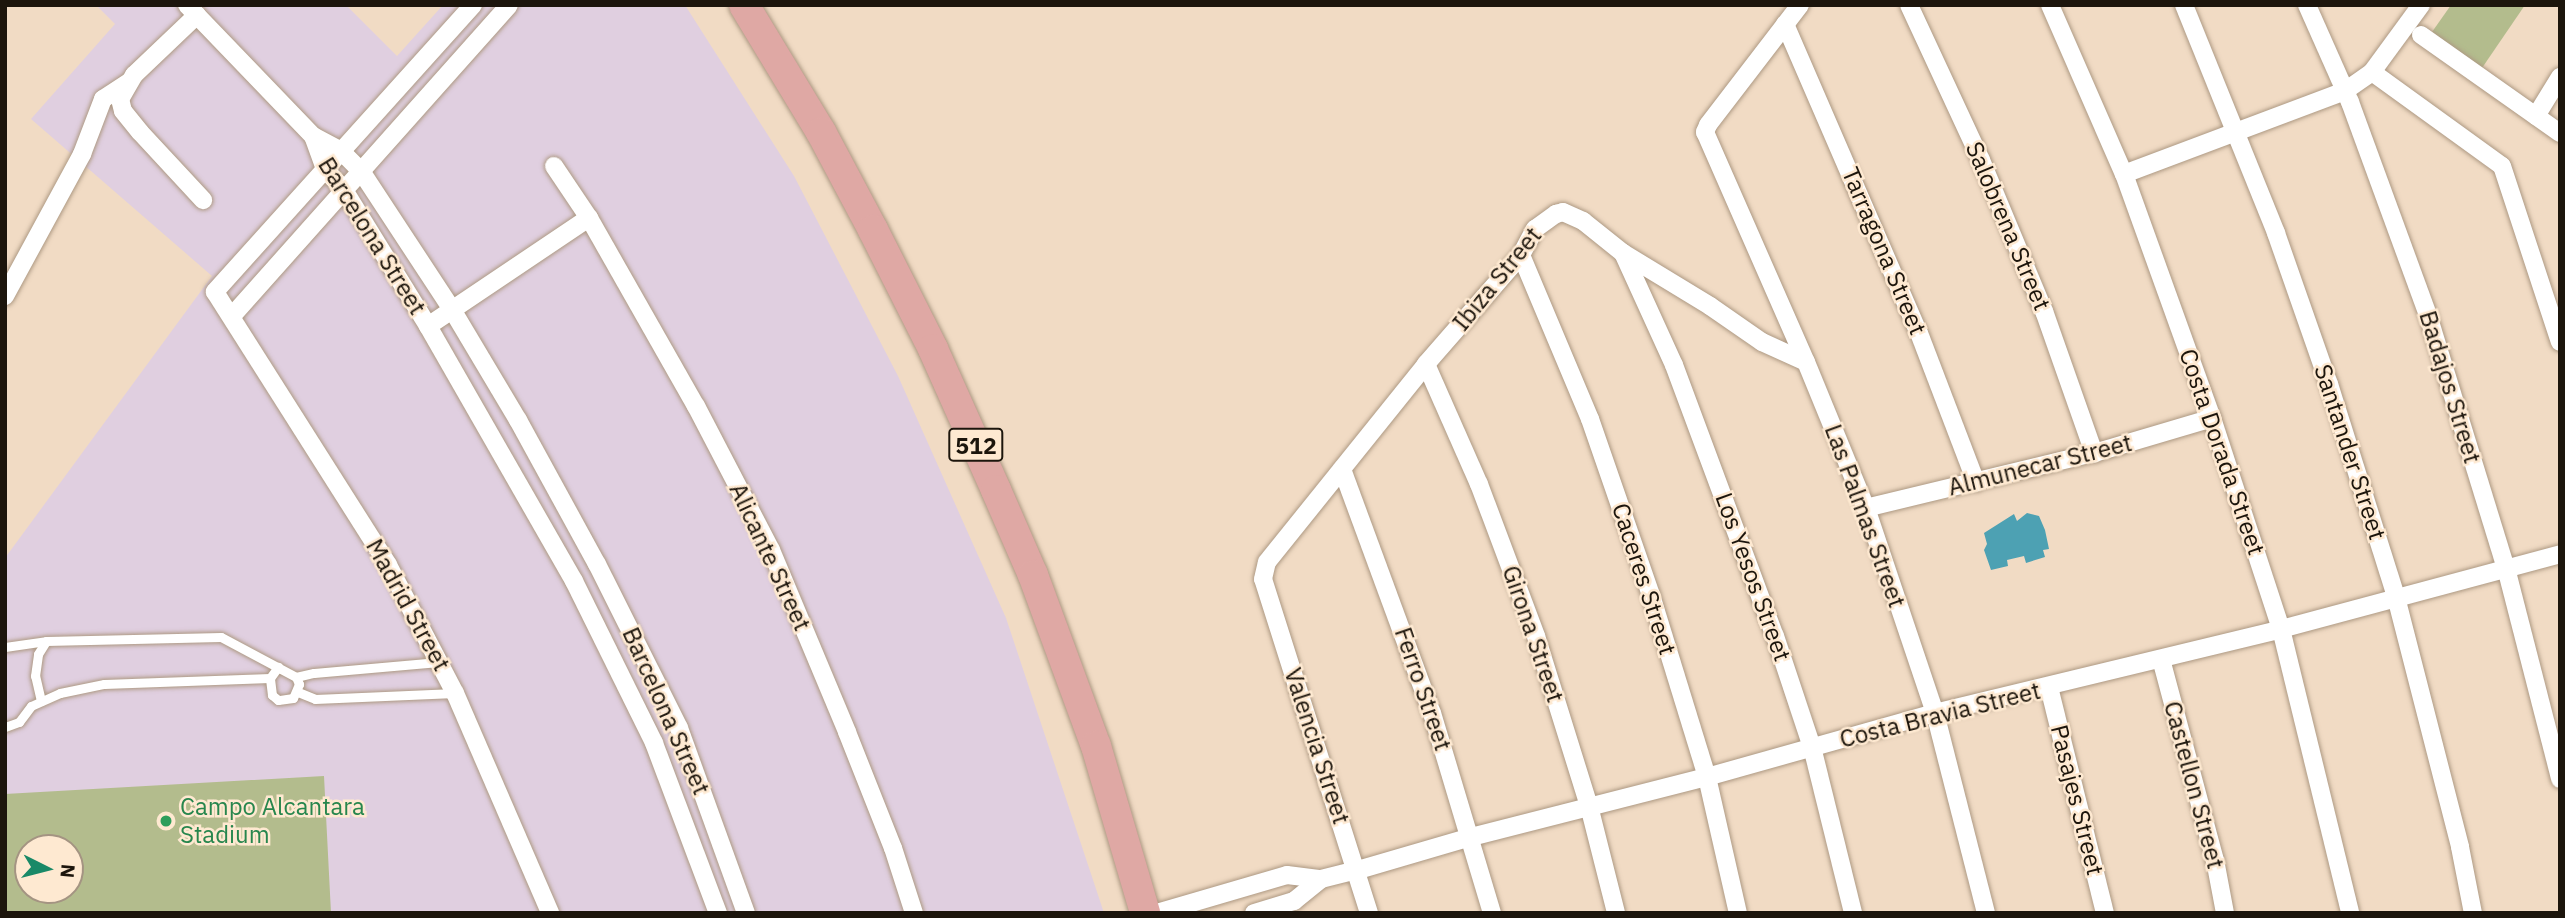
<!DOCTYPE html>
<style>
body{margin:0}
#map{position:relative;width:2565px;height:918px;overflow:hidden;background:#f1dbc4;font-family:"IBM Plex Sans",sans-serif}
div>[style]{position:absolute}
.commercial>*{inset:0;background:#e0cfe0}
.green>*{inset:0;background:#b3bc8d}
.water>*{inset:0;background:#4da1b3}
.roads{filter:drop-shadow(0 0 2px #ad9983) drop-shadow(0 0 2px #ad9983)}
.lane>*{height:9px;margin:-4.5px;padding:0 4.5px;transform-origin:4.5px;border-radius:4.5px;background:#fff}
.street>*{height:18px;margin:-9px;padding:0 9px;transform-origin:9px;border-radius:9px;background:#fff}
.primary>*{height:30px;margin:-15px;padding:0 15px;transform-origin:15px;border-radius:15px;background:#dfa8a4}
.dots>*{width:19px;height:19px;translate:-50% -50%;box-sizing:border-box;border:4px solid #fee9d1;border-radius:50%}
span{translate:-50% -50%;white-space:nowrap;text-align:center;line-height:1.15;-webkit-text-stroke:5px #fee9d1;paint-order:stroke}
.shield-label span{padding:2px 5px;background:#fee9d1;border:2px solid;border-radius:5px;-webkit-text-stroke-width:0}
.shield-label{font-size:23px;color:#1c150c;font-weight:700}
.street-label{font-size:24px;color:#1c150c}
.leisure-label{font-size:24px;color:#27864d}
.left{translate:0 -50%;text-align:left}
.frame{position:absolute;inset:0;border:7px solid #1c150c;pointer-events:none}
.north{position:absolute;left:14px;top:834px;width:70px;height:70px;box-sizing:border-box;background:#fee9d1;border:2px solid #a49482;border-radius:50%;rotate:96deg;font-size:19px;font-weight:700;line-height:28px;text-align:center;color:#1c150c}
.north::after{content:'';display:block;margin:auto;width:24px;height:32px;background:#198967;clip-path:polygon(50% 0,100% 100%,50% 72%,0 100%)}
</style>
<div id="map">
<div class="commercial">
<i style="clip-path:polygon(evenodd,96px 5px,346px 5px,397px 56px,443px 5px,685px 5px,794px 176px,898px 376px,1006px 618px,1104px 913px,5px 913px,5px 558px,212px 276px,31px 119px,115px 24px,96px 5px,28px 848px,70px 848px,70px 890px,28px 890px,28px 848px)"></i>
</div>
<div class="green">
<i style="clip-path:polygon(2451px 5px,2525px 5px,2482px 68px,2432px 32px)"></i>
<i style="clip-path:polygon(evenodd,324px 776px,331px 913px,5px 913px,5px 794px,324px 776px,28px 848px,70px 848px,70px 890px,28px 890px,28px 848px)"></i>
</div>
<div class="water">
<i style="clip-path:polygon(2027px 513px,2039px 516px,2045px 530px,2049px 549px,2043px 550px,2045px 557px,2026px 563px,2024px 556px,2007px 560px,2008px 566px,1991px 570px,1984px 550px,1987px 544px,1984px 533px,2014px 514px,2017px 521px)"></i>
</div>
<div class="roads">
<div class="lane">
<i style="left:5px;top:647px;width:41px;rotate:-8.3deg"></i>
<i style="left:46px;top:641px;width:175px;rotate:-1.3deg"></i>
<i style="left:221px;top:637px;width:85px;rotate:28.1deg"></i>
<i style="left:296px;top:677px;width:8px;rotate:67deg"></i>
<i style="left:299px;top:684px;width:15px;rotate:113deg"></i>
<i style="left:293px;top:698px;width:15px;rotate:172deg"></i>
<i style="left:278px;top:700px;width:8px;rotate:-140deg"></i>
<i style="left:272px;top:695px;width:17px;rotate:-97deg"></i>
<i style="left:270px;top:678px;width:14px;rotate:-54deg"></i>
<i style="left:296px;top:677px;width:18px;rotate:-13deg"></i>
<i style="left:314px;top:673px;width:125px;rotate:-5deg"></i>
<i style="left:298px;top:692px;width:18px;rotate:22deg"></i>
<i style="left:315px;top:699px;width:140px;rotate:-2.5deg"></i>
<i style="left:41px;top:701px;width:26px;rotate:-103deg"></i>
<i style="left:35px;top:676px;width:22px;rotate:-82deg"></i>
<i style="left:38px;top:654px;width:15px;rotate:-58deg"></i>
<i style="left:5px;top:727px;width:15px;rotate:-20deg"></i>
<i style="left:19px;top:722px;width:20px;rotate:-53deg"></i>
<i style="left:31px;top:706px;width:32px;rotate:-24deg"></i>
<i style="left:60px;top:693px;width:45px;rotate:-11.6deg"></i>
<i style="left:104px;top:684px;width:166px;rotate:-2.1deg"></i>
</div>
<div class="street">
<i style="left:187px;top:5px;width:182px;rotate:46.1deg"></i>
<i style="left:313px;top:136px;width:32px;rotate:28deg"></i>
<i style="left:341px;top:151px;width:28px;rotate:45deg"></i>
<i style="left:361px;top:171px;width:168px;rotate:56.7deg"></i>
<i style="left:453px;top:311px;width:127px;rotate:59.2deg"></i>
<i style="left:518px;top:420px;width:164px;rotate:61.3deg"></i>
<i style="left:597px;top:564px;width:183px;rotate:63.4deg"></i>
<i style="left:679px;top:728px;width:197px;rotate:70.1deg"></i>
<i style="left:473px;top:5px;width:386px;rotate:132deg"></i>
<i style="left:215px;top:292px;width:323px;rotate:57.6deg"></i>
<i style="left:388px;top:565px;width:144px;rotate:62.4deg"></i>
<i style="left:455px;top:693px;width:240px;rotate:66.6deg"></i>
<i style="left:1800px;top:5px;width:151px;rotate:127.5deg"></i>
<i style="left:1708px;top:125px;width:8px;rotate:113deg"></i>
<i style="left:1705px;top:132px;width:251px;rotate:66.3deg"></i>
<i style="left:1806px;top:362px;width:158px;rotate:67.7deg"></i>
<i style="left:1866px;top:508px;width:216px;rotate:71.4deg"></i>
<i style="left:1935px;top:713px;width:206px;rotate:75.7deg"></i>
<i style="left:1909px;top:5px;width:171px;rotate:65.1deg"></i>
<i style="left:1981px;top:160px;width:164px;rotate:67.4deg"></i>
<i style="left:2044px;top:311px;width:151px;rotate:70.6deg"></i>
<i style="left:2050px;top:5px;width:184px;rotate:66.4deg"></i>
<i style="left:2124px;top:174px;width:259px;rotate:70.2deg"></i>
<i style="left:2212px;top:418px;width:222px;rotate:71.9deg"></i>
<i style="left:2281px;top:629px;width:292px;rotate:76.3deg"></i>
<i style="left:2184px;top:5px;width:246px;rotate:68deg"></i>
<i style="left:2276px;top:233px;width:160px;rotate:70.7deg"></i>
<i style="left:2329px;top:384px;width:223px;rotate:72.5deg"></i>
<i style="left:2396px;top:597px;width:258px;rotate:75.6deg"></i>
<i style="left:2460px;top:847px;width:67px;rotate:78.9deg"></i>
<i style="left:2307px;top:5px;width:106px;rotate:66.1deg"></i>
<i style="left:2350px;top:102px;width:227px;rotate:69.9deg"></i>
<i style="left:2428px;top:315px;width:265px;rotate:72.9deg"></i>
<i style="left:2506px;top:568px;width:218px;rotate:75.6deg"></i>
<i style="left:197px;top:15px;width:87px;rotate:136.4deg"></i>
<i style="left:134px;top:75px;width:28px;rotate:120deg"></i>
<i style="left:120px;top:99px;width:12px;rotate:76deg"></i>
<i style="left:123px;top:111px;width:27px;rotate:51deg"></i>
<i style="left:140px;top:132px;width:93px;rotate:47.2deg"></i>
<i style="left:1785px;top:24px;width:337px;rotate:66.6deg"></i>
<i style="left:1919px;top:333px;width:160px;rotate:69.1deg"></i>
<i style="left:2421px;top:35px;width:170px;rotate:35.2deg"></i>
<i style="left:2372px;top:72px;width:160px;rotate:35.9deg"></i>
<i style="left:2502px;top:166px;width:185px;rotate:71.8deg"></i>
<i style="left:2536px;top:116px;width:46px;rotate:-58.4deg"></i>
<i style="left:313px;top:136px;width:35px;rotate:70deg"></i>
<i style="left:325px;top:169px;width:28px;rotate:48deg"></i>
<i style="left:344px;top:190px;width:160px;rotate:58.3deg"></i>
<i style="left:428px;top:326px;width:294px;rotate:60.2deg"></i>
<i style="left:574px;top:581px;width:181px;rotate:63.7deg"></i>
<i style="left:654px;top:743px;width:182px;rotate:69.4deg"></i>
<i style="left:554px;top:166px;width:63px;rotate:56.1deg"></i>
<i style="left:589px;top:218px;width:216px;rotate:60.4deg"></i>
<i style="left:696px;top:406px;width:162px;rotate:62.5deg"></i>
<i style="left:771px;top:550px;width:197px;rotate:67.3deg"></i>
<i style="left:847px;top:732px;width:125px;rotate:68.4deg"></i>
<i style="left:893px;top:848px;width:68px;rotate:72.1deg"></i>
<i style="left:2124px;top:174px;width:236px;rotate:-20.6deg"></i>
<i style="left:2345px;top:91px;width:33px;rotate:-35deg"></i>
<i style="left:2372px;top:72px;width:83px;rotate:-53.8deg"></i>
<i style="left:1623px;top:253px;width:123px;rotate:65.5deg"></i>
<i style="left:1674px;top:365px;width:289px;rotate:69.6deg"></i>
<i style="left:1775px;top:636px;width:117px;rotate:71.6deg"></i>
<i style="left:1812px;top:747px;width:171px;rotate:76.1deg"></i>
<i style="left:1521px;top:255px;width:178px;rotate:67.2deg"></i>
<i style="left:1590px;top:419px;width:186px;rotate:70.9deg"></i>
<i style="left:1651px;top:595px;width:190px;rotate:72.9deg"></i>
<i style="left:1707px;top:777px;width:139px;rotate:77.2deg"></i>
<i style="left:5px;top:296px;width:162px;rotate:-61.5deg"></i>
<i style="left:82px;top:154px;width:59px;rotate:-69.1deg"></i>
<i style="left:103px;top:99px;width:31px;rotate:-33deg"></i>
<i style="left:232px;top:316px;width:416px;rotate:-48.3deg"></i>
<i style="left:428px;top:326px;width:194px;rotate:-33.9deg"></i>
<i style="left:1426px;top:364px;width:131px;rotate:66.2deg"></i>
<i style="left:1479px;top:484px;width:162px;rotate:69.4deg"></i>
<i style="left:1536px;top:636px;width:178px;rotate:72.7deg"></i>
<i style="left:1589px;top:806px;width:110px;rotate:75.8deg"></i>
<i style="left:1342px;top:469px;width:260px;rotate:69.8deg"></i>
<i style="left:1432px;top:713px;width:209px;rotate:73.3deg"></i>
<i style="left:1866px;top:508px;width:235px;rotate:-13.6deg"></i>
<i style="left:2094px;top:453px;width:123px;rotate:-16.5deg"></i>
<i style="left:2161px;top:659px;width:208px;rotate:75deg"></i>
<i style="left:2215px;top:860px;width:54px;rotate:79.3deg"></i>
<i style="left:2049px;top:687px;width:233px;rotate:76.1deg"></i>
<i style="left:1157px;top:913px;width:135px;rotate:-16.3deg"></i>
<i style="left:1287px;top:875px;width:34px;rotate:7deg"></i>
<i style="left:1321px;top:879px;width:38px;rotate:-14deg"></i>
<i style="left:1358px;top:870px;width:118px;rotate:-16.3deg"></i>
<i style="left:1471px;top:837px;width:244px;rotate:-14.3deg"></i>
<i style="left:1707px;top:777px;width:237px;rotate:-15.7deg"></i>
<i style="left:1935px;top:713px;width:356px;rotate:-13.6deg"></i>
<i style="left:2281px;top:629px;width:289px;rotate:-15deg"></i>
<i style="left:1254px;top:913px;width:42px;rotate:-16.7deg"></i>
<i style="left:1294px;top:901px;width:35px;rotate:-39deg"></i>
<i style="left:1369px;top:913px;width:350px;rotate:-107.6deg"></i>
<i style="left:1263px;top:579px;width:17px;rotate:-77deg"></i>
<i style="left:1267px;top:562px;width:254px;rotate:-51.2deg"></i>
<i style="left:1426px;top:364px;width:145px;rotate:-48.9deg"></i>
<i style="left:1521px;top:255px;width:30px;rotate:-62deg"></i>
<i style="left:1535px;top:229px;width:26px;rotate:-36deg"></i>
<i style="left:1556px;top:214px;width:7px;rotate:-16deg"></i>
<i style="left:1563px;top:212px;width:22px;rotate:24deg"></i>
<i style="left:1583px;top:221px;width:51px;rotate:38.7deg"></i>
<i style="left:1623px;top:253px;width:102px;rotate:31.3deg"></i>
<i style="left:1710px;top:306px;width:63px;rotate:34.7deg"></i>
<i style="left:1762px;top:342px;width:48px;rotate:24.4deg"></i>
</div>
<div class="primary">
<i style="left:744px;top:5px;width:149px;rotate:58.8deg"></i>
<i style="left:821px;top:132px;width:111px;rotate:62deg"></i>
<i style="left:873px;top:230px;width:133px;rotate:63.2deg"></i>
<i style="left:933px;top:349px;width:154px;rotate:65.9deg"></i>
<i style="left:996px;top:490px;width:93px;rotate:66.5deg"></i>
<i style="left:1033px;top:575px;width:182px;rotate:69.8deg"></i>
<i style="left:1096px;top:746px;width:174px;rotate:73.6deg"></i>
</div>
</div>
<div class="dots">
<i style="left:166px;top:821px;background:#2e9e5b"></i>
</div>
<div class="shield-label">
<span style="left:976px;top:445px">512</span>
</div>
<div class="street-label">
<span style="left:2008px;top:226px;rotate:67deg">Salobrena Street</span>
<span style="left:372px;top:236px;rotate:58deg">Barcelona Street</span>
<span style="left:1884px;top:251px;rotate:67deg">Tarragona Street</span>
<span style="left:1497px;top:279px;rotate:-51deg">Ibiza Street</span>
<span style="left:2450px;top:387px;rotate:73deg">Badajos Street</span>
<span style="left:2222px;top:452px;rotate:71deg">Costa Dorada Street</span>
<span style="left:2350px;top:452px;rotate:72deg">Santander Street</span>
<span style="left:2040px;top:465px;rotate:-14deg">Almunecar Street</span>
<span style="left:1865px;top:516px;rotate:70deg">Las Palmas Street</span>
<span style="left:770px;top:557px;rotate:65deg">Alicante Street</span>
<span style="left:1753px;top:577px;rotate:70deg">Los Yesos Street</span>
<span style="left:1644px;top:579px;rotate:72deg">Caceres Street</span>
<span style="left:408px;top:605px;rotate:61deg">Madrid Street</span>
<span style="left:1533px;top:634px;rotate:71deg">Girona Street</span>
<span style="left:1423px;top:689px;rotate:71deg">Ferro Street</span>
<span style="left:666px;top:711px;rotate:66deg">Barcelona Street</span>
<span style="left:1940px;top:715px;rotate:-14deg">Costa Bravia Street</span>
<span style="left:1317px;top:746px;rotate:72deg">Valencia Street</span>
<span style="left:2194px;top:785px;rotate:75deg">Castellon Street</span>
<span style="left:2077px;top:800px;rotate:76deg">Pasajes Street</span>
</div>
<div class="leisure-label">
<span class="left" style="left:180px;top:821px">Campo Alcantara<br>Stadium</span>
</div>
<div class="frame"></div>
<div class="north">N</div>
</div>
